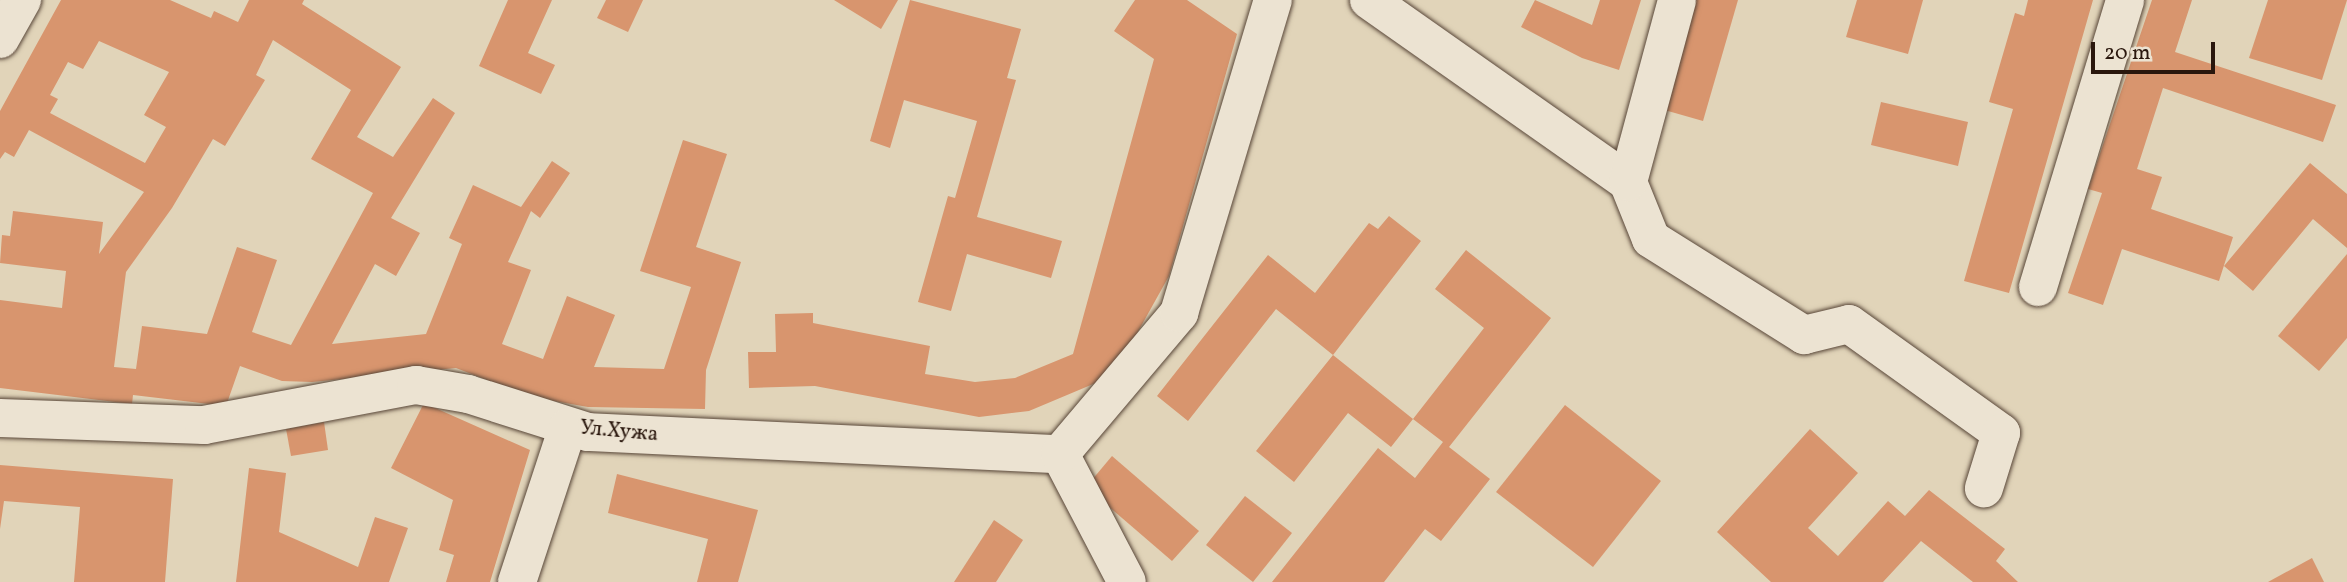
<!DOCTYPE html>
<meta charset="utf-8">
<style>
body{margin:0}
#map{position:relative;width:2347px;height:582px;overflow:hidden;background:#e1d4b9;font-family:Vollkorn,serif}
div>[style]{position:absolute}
.building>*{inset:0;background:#d8956e}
.roads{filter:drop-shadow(0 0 2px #584638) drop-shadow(0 0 2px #584638)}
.minor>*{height:38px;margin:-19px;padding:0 19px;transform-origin:19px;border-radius:19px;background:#ece3d2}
span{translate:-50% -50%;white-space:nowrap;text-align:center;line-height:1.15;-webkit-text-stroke:6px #ece3d2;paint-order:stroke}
.street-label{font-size:21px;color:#2a170d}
.scale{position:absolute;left:2091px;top:42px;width:124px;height:32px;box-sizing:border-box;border:4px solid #2a170d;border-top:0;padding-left:9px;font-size:21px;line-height:24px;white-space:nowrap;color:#2a170d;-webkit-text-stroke:5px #ece3d2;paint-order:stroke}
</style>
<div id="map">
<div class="building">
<i style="clip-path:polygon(evenodd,61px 0,170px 0,211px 18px,214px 11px,238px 22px,249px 0,304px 0,302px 4px,401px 67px,357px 137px,393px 157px,433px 98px,455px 113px,391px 218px,420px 233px,396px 276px,375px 264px,332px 344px,426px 334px,462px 244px,449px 238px,473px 185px,521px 207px,552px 161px,570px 173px,540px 218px,531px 211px,508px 262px,531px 270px,502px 344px,543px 359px,567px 296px,615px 315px,594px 367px,664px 369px,691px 287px,640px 271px,683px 140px,727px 154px,696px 247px,741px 262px,706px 370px,705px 409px,588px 407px,531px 397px,456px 368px,312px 382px,282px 381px,240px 366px,226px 406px,133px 395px,132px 404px,0 388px,0 300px,62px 308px,66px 271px,0 263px,2px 235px,10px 236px,13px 211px,103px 222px,99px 254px,144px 192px,29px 130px,14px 157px,5px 152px,0 159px,0 111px,61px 0,273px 40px,351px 90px,311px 159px,373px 193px,291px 345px,252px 332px,277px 260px,237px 247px,207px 334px,142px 326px,136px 369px,114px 367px,126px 272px,172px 208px,213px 139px,225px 146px,265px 80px,256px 75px,273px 40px,61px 0,99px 41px,169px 72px,144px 115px,166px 127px,145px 163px,50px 113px,58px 99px,50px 95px,68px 62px,83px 69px,99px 41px)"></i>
<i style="clip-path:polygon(508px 0,552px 0,528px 53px,555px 65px,541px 94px,479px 66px)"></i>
<i style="clip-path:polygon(606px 0,643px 0,628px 32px,597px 18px)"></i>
<i style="clip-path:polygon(834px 0,898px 0,881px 29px)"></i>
<i style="clip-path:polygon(910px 0,1021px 29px,1007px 78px,1016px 80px,977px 217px,1062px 241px,1051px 278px,967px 254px,951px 311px,918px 302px,948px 196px,955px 198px,977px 121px,904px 100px,890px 148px,870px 141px)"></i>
<i style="clip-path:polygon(1135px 0,1187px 0,1237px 34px,1169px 276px,1130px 346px,1098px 382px,1029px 411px,979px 417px,815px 386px,749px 388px,748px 352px,776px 352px,775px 314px,813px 313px,813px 323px,930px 346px,925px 374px,975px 382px,1015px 378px,1073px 354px,1154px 59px,1114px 31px)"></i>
<i style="clip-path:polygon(1535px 0,1592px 25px,1600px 0,1641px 0,1619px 70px,1582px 58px,1521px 27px)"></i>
<i style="clip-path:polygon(1692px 0,1738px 0,1703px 121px,1661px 109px)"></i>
<i style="clip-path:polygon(1857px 0,1923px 0,1908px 54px,1846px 37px)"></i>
<i style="clip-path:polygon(2028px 0,2093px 0,2009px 293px,1964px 281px,2013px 109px,1989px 102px,2015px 13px,2024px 16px)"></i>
<i style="clip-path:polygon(2152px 0,2192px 0,2175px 52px,2336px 105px,2323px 142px,2163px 88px,2137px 169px,2162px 177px,2151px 209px,2233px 237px,2219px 281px,2122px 249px,2103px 305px,2068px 293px,2102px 193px,2088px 189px)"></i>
<i style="clip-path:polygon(2268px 0,2347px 0,2322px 80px,2249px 58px)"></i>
<i style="clip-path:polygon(1881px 102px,1968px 122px,1958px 166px,1871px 145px)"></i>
<i style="clip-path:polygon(2310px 163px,2347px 194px,2347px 248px,2313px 219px,2253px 291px,2224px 266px)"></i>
<i style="clip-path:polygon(1389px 216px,1421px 241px,1333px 355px,1276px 309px,1188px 421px,1157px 396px,1268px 255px,1315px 293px,1369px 223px,1378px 229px)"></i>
<i style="clip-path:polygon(1466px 250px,1551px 318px,1449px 447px,1490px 479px,1441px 541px,1425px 529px,1384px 582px,1272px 582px,1378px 448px,1415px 478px,1443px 442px,1413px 419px,1484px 328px,1435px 289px)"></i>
<i style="clip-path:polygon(2347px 254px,2347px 338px,2319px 371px,2278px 336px)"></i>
<i style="clip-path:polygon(1333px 355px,1413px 419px,1391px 447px,1348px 413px,1294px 482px,1256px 451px)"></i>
<i style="clip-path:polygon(424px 403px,530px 450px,490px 582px,446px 582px,454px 555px,439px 550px,453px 500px,391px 468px)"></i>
<i style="clip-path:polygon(1565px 405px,1661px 481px,1593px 567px,1496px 492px)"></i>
<i style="clip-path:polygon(324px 422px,328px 450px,291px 456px,286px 429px)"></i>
<i style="clip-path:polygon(1810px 429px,1858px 473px,1808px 528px,1838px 556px,1888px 501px,1905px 516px,1929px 490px,2005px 549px,1996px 561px,2018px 582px,1973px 582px,1921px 541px,1883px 582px,1771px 582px,1717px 532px)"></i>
<i style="clip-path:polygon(1112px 456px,1199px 531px,1172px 561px,1086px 487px)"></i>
<i style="clip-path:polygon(0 465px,173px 479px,165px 582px,74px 582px,80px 507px,4px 501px,0 529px)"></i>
<i style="clip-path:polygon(249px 468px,286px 473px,279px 532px,358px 567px,375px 517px,408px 528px,389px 582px,236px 582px)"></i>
<i style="clip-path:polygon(617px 474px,758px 510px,738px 582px,697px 582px,708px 539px,608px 513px)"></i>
<i style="clip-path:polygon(1245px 496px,1292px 533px,1253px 582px,1206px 545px)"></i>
<i style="clip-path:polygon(994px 520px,1023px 540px,996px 582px,954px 582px)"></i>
<i style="clip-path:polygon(2312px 558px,2324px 582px,2268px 582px)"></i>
</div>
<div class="roads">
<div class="minor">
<i style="left:1369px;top:0;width:317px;rotate:35.1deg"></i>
<i style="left:1628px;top:182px;width:61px;rotate:68deg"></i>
<i style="left:1651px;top:239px;width:181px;rotate:32.1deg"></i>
<i style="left:1804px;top:335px;width:46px;rotate:-13.7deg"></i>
<i style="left:1849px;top:324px;width:187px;rotate:35.6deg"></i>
<i style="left:2001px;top:433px;width:58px;rotate:107.2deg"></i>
<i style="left:0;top:39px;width:45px;rotate:-60.6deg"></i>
<i style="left:1628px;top:182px;width:188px;rotate:-74.9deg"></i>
<i style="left:2038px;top:287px;width:300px;rotate:-73.1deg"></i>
<i style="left:0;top:418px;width:204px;rotate:2deg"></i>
<i style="left:204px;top:425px;width:216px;rotate:-10.7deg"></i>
<i style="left:416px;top:385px;width:53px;rotate:9.8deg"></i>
<i style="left:468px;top:394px;width:126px;rotate:17.6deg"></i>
<i style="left:588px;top:432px;width:473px;rotate:2.7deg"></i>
<i style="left:1060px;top:454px;width:144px;rotate:62.4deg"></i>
<i style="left:1060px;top:454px;width:185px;rotate:-49.8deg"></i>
<i style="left:1179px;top:313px;width:327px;rotate:-73.3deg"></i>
<i style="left:517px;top:582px;width:163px;rotate:-71.8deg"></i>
</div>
</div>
<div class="street-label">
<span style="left:619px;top:432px;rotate:5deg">Ул.Хужа</span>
</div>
<div class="scale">20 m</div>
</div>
